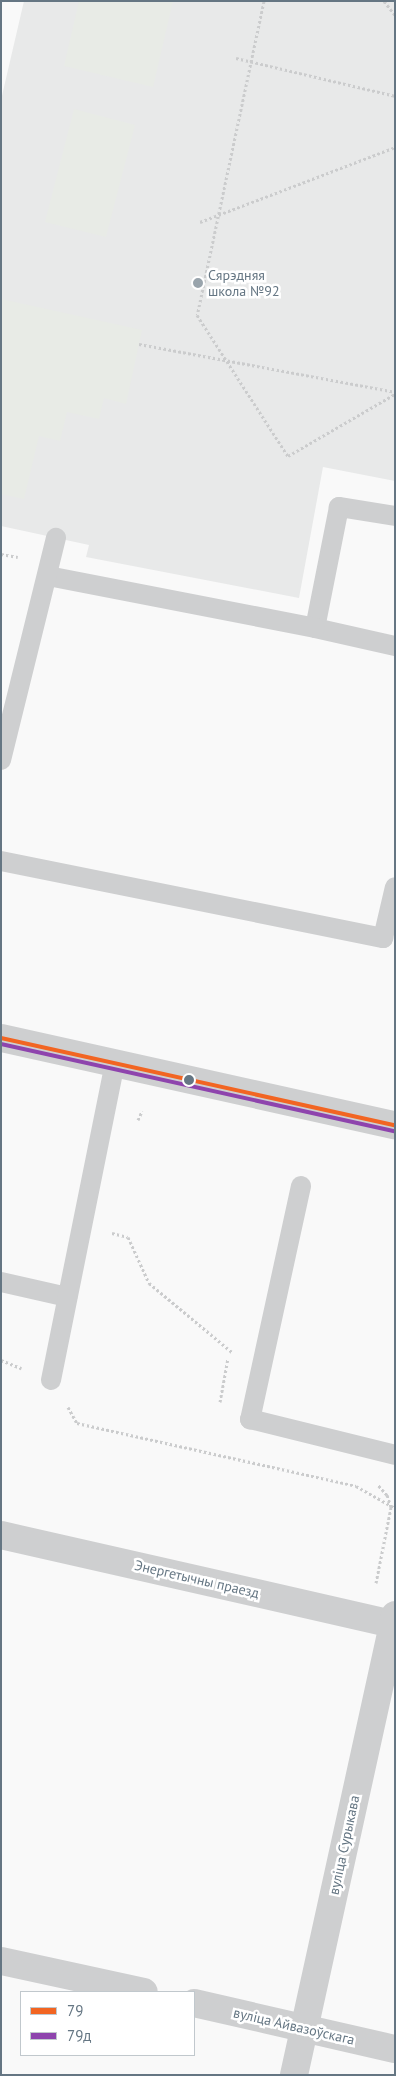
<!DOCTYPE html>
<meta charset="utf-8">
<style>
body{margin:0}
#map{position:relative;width:396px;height:2076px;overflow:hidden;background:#f9f9f9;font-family:"PT Sans",sans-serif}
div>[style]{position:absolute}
.built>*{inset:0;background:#e8e9e9}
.green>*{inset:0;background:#e8ebe6}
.path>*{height:3px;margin-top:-1.5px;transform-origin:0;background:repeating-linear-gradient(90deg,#cbcccd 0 2.5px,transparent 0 5px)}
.service>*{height:20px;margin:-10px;padding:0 10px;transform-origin:10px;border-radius:10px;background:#cecfd0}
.minor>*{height:28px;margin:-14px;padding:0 14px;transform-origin:14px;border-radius:14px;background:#cecfd0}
.tertiary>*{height:28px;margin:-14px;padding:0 14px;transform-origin:14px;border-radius:14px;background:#cecfd0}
.bus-1>*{height:4px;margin:-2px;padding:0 2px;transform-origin:2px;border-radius:2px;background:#f26522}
.bus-2>*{height:4px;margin:-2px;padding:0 2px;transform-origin:2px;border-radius:2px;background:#8e44ad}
.dots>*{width:14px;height:14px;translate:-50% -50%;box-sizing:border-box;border:2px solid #fff;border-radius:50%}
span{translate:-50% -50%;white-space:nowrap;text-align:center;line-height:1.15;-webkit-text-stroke:5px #fff;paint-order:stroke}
.poi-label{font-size:14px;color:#657683}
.left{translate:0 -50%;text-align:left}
.street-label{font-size:14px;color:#657683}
.frame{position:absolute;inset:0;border:2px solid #657683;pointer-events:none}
.legend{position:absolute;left:20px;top:1991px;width:175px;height:65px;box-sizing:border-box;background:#fff;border:1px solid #c1c8cd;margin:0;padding:6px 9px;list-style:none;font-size:15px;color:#657683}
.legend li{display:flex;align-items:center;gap:10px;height:25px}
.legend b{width:25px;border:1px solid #c1c8cd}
</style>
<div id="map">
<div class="built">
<i style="clip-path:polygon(24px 1px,395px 1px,395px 481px,323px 467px,299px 598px,86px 557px,89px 545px,1px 526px,1px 100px)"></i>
</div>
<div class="green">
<i style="clip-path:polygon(79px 1px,173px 1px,153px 87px,64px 66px)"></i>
<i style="clip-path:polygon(74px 109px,135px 125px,106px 237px,45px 222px)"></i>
<i style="clip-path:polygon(1px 299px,142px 330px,126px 404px,104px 398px,99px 419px,67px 412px,60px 441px,39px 436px,24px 499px,1px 494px)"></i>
</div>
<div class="path">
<i style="left:264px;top:1px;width:321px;rotate:102deg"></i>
<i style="left:197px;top:315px;width:168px;rotate:57.2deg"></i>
<i style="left:288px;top:456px;width:124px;rotate:-30.1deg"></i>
<i style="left:384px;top:1px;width:18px;rotate:52deg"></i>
<i style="left:236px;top:58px;width:163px;rotate:13.4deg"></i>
<i style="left:200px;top:222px;width:209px;rotate:-21deg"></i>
<i style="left:139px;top:344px;width:260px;rotate:10.6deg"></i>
<i style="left:1px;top:554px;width:17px;rotate:10deg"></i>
<i style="left:138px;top:1120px;width:10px;rotate:-66deg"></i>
<i style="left:112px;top:1233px;width:16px;rotate:14deg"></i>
<i style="left:128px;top:1237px;width:51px;rotate:65.5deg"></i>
<i style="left:149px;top:1283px;width:109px;rotate:39.8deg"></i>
<i style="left:1px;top:1360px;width:22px;rotate:22deg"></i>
<i style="left:220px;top:1402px;width:45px;rotate:-79.7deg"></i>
<i style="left:68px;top:1407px;width:18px;rotate:61deg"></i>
<i style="left:77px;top:1423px;width:286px;rotate:12.7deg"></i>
<i style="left:356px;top:1486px;width:45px;rotate:29.4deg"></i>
<i style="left:376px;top:1583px;width:77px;rotate:-78.8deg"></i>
<i style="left:391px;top:1507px;width:13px;rotate:-108deg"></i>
<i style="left:387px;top:1495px;width:13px;rotate:-132deg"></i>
</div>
<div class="service">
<i style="left:395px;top:516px;width:57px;rotate:-170.9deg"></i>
<i style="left:339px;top:507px;width:123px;rotate:101.2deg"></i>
<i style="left:315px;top:628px;width:82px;rotate:12.7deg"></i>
<i style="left:48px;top:576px;width:272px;rotate:11deg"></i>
<i style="left:1px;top:760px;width:229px;rotate:-76.1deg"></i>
<i style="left:1px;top:861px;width:390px;rotate:11.4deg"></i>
<i style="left:383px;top:938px;width:52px;rotate:-76.8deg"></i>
<i style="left:301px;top:1186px;width:239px;rotate:102.3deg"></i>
<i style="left:250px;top:1419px;width:149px;rotate:13.9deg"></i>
<i style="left:1px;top:1282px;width:68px;rotate:12.8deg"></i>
<i style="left:51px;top:1380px;width:323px;rotate:-78.6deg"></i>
</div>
<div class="minor">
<i style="left:1px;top:1535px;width:402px;rotate:12.8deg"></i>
<i style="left:1px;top:1961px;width:146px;rotate:12.2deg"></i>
<i style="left:194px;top:2003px;width:206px;rotate:12.9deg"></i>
<i style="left:294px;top:2075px;width:471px;rotate:-77.6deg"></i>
</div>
<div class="tertiary">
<i style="left:1px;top:1038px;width:403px;rotate:12.5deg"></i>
</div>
<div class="bus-1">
<i style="left:1px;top:1038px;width:403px;rotate:12.5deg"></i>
</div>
<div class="bus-2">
<i style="left:1px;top:1044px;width:403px;rotate:12.5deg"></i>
</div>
<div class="dots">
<i style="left:198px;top:283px;background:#99a4ac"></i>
<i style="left:189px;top:1080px;background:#657683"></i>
</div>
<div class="poi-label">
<span class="left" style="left:208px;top:283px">Сярэдняя<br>школа №92</span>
</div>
<div class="street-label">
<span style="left:197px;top:1579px;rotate:13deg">Энергетычны праезд</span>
<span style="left:344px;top:1845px;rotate:-78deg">вуліца Сурыкава</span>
<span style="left:294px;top:2026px;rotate:13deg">вуліца Айвазоўскага</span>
</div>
<div class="frame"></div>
<ul class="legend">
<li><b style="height:6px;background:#f26522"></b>79</li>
<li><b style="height:6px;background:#8e44ad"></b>79д</li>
</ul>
</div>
